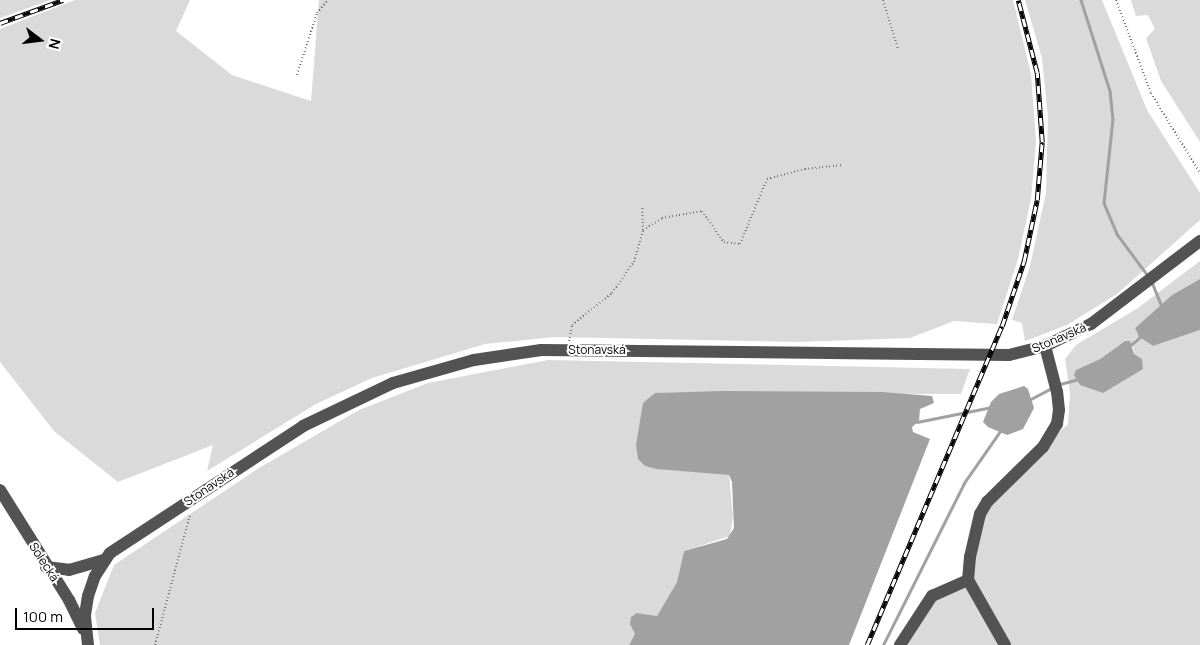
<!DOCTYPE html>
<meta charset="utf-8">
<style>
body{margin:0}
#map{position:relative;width:1200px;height:645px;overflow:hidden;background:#fff;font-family:Manrope,sans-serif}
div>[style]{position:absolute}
.green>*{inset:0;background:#dadada}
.water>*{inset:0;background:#a1a1a1}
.stream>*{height:2.5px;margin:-1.25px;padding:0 1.25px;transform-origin:1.25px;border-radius:1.25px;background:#a1a1a1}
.path>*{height:2px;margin-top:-1px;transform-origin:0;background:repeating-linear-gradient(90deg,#757575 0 1px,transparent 0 3.5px)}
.minor>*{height:12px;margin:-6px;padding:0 6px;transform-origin:6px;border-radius:6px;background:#535353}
.rail>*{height:4.5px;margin-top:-2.25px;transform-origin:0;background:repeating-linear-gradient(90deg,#fff 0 8px,#000 0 16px);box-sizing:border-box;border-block:1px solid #000}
span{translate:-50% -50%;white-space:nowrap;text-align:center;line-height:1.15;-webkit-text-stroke:4px #fff;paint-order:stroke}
.street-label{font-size:12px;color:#000}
.north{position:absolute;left:15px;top:15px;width:50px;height:50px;-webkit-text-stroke:4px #fff;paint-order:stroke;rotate:105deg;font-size:14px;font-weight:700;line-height:20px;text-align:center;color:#000}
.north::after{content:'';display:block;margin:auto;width:18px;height:22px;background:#000;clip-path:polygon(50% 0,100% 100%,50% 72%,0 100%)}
.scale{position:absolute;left:15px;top:608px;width:139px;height:22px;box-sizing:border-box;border:2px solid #000;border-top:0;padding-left:6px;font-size:15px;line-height:18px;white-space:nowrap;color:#000;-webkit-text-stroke:4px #fff;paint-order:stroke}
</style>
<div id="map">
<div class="green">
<i style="clip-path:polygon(0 0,51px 0,0 18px)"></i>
<i style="clip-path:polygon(75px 0,190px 0,176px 31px,232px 75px,311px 101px,319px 0,1013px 0,1031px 74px,1036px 142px,1031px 199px,1018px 259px,997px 324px,954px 321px,910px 338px,797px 342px,555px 337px,485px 344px,372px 378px,316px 404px,207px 471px,213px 445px,118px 482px,54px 431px,0 362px,0 29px)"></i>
<i style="clip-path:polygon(1025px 0,1102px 0,1147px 110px,1200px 193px,1200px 220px,1117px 294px,1067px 325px,1025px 341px,1022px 323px,1012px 320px,1030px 266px,1046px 193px,1048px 117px,1042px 58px)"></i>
<i style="clip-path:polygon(1131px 0,1200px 0,1200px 142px,1161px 81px,1146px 38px,1155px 29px,1148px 15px,1136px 16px)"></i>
<i style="clip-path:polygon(evenodd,1200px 261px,1200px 279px,1172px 295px,1135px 328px,1139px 337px,1133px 340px,1141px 339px,1153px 346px,1200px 330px,1200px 645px,900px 645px,932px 596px,968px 579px,974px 535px,999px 487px,1068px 424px,1070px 393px,1065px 359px,1076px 345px,1138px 308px,1200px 261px,1119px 345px,1133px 345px,1134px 354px,1076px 370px,1100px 359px,1119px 345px)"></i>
<i style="clip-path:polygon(548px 360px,970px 369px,961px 394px,655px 393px,729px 475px,733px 517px,730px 536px,684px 551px,677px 582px,657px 616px,637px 613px,635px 634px,629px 645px,100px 645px,95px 613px,114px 565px,259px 468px,359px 410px,428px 383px)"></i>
</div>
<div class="water">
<i style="clip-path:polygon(1200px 279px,1200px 330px,1153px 346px,1139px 337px,1135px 328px,1172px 295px)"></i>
<i style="clip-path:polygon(1125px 341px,1130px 341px,1134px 354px,1142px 359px,1143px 369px,1103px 393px,1080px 385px,1074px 375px,1076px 370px,1100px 359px)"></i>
<i style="clip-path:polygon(1024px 386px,1028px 389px,1034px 408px,1023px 429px,1007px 435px,988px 427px,983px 422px,991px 402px,999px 394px)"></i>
<i style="clip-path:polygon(723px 391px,882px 392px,932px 396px,934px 403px,920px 409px,919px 421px,912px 427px,913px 432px,930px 439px,849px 645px,629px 645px,635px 634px,630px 624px,631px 617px,637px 613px,657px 616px,677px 582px,684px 551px,727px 539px,734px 528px,732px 482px,729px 475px,657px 469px,645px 466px,638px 459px,636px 445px,643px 403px,655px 393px)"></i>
</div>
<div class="stream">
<i style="left:1081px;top:0;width:96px;rotate:72.3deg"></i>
<i style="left:1110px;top:91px;width:28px;rotate:84deg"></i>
<i style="left:1113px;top:119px;width:84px;rotate:96.1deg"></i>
<i style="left:1104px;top:203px;width:34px;rotate:67deg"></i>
<i style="left:1117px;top:234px;width:49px;rotate:53.4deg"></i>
<i style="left:1152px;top:282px;width:27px;rotate:68deg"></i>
<i style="left:1131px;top:345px;width:15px;rotate:-42deg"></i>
<i style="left:1060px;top:384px;width:20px;rotate:-15deg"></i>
<i style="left:1029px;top:400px;width:27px;rotate:-28deg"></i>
<i style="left:917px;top:422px;width:76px;rotate:-11.3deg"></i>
<i style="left:883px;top:645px;width:181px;rotate:-63.4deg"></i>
<i style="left:964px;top:483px;width:65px;rotate:-55.1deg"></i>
</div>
<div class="path">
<i style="left:883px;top:0;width:51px;rotate:73deg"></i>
<i style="left:1116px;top:0;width:99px;rotate:69.4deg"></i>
<i style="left:1151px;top:93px;width:94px;rotate:58.5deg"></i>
<i style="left:297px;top:75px;width:65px;rotate:-72.1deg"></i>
<i style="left:317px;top:13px;width:17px;rotate:-50deg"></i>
<i style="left:643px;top:230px;width:22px;rotate:-32deg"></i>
<i style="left:662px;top:218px;width:41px;rotate:-9.9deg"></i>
<i style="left:702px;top:211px;width:38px;rotate:55deg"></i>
<i style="left:724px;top:242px;width:16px;rotate:7deg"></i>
<i style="left:740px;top:244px;width:70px;rotate:-67.4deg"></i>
<i style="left:767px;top:179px;width:39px;rotate:-15deg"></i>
<i style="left:805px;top:169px;width:38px;rotate:-6deg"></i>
<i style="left:569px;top:341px;width:16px;rotate:-79deg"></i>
<i style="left:572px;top:325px;width:51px;rotate:-38.7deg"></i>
<i style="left:612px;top:293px;width:38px;rotate:-55deg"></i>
<i style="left:634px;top:262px;width:33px;rotate:-74deg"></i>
<i style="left:643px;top:230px;width:24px;rotate:-92deg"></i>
<i style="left:155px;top:645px;width:136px;rotate:-75deg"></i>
</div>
<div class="minor">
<i style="left:0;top:490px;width:130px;rotate:57.9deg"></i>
<i style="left:69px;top:600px;width:32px;rotate:64deg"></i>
<i style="left:46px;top:567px;width:23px;rotate:7deg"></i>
<i style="left:69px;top:570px;width:37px;rotate:-16deg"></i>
<i style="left:88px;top:645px;width:30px;rotate:-96deg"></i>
<i style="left:85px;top:615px;width:19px;rotate:-81deg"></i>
<i style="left:88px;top:596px;width:21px;rotate:-71deg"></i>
<i style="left:95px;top:576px;width:27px;rotate:-57deg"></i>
<i style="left:110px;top:553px;width:231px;rotate:-33.3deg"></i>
<i style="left:303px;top:426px;width:100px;rotate:-25.5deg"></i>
<i style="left:393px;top:383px;width:84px;rotate:-15.9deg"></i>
<i style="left:474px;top:360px;width:68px;rotate:-8.5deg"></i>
<i style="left:541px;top:350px;width:468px;rotate:0.6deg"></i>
<i style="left:1009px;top:355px;width:37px;rotate:-14deg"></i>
<i style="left:1045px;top:346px;width:51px;rotate:-25.6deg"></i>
<i style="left:1091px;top:324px;width:137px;rotate:-37.3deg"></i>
<i style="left:900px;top:645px;width:59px;rotate:-56.9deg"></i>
<i style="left:932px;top:596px;width:39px;rotate:-24deg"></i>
<i style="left:1005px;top:645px;width:75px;rotate:-119.6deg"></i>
<i style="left:968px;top:580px;width:23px;rotate:-85deg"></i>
<i style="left:970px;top:557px;width:44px;rotate:-76.9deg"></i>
<i style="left:980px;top:514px;width:14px;rotate:-60deg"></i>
<i style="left:987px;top:502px;width:78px;rotate:-44.5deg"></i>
<i style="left:1043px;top:447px;width:27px;rotate:-59deg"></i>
<i style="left:1057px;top:424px;width:14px;rotate:-82deg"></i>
<i style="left:1059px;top:410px;width:18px;rotate:-96deg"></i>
<i style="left:1057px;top:392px;width:48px;rotate:-104.6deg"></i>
</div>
<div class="rail">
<i style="left:0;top:23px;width:67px;rotate:-20.1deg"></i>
<i style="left:867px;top:645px;width:346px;rotate:-67.1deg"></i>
<i style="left:1002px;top:326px;width:69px;rotate:-71.3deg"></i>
<i style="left:1024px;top:261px;width:62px;rotate:-78deg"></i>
<i style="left:1037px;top:200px;width:58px;rotate:-85.1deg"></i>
<i style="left:1042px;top:142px;width:69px;rotate:-94.1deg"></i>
<i style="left:1037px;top:73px;width:75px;rotate:-104.6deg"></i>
</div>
<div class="street-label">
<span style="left:1059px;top:338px;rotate:-23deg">Stonavská</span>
<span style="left:597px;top:350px">Stonavská</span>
<span style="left:209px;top:487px;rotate:-34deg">Stonavská</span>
<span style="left:44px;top:562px;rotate:57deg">Solecká</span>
</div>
<div class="north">N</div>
<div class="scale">100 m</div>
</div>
